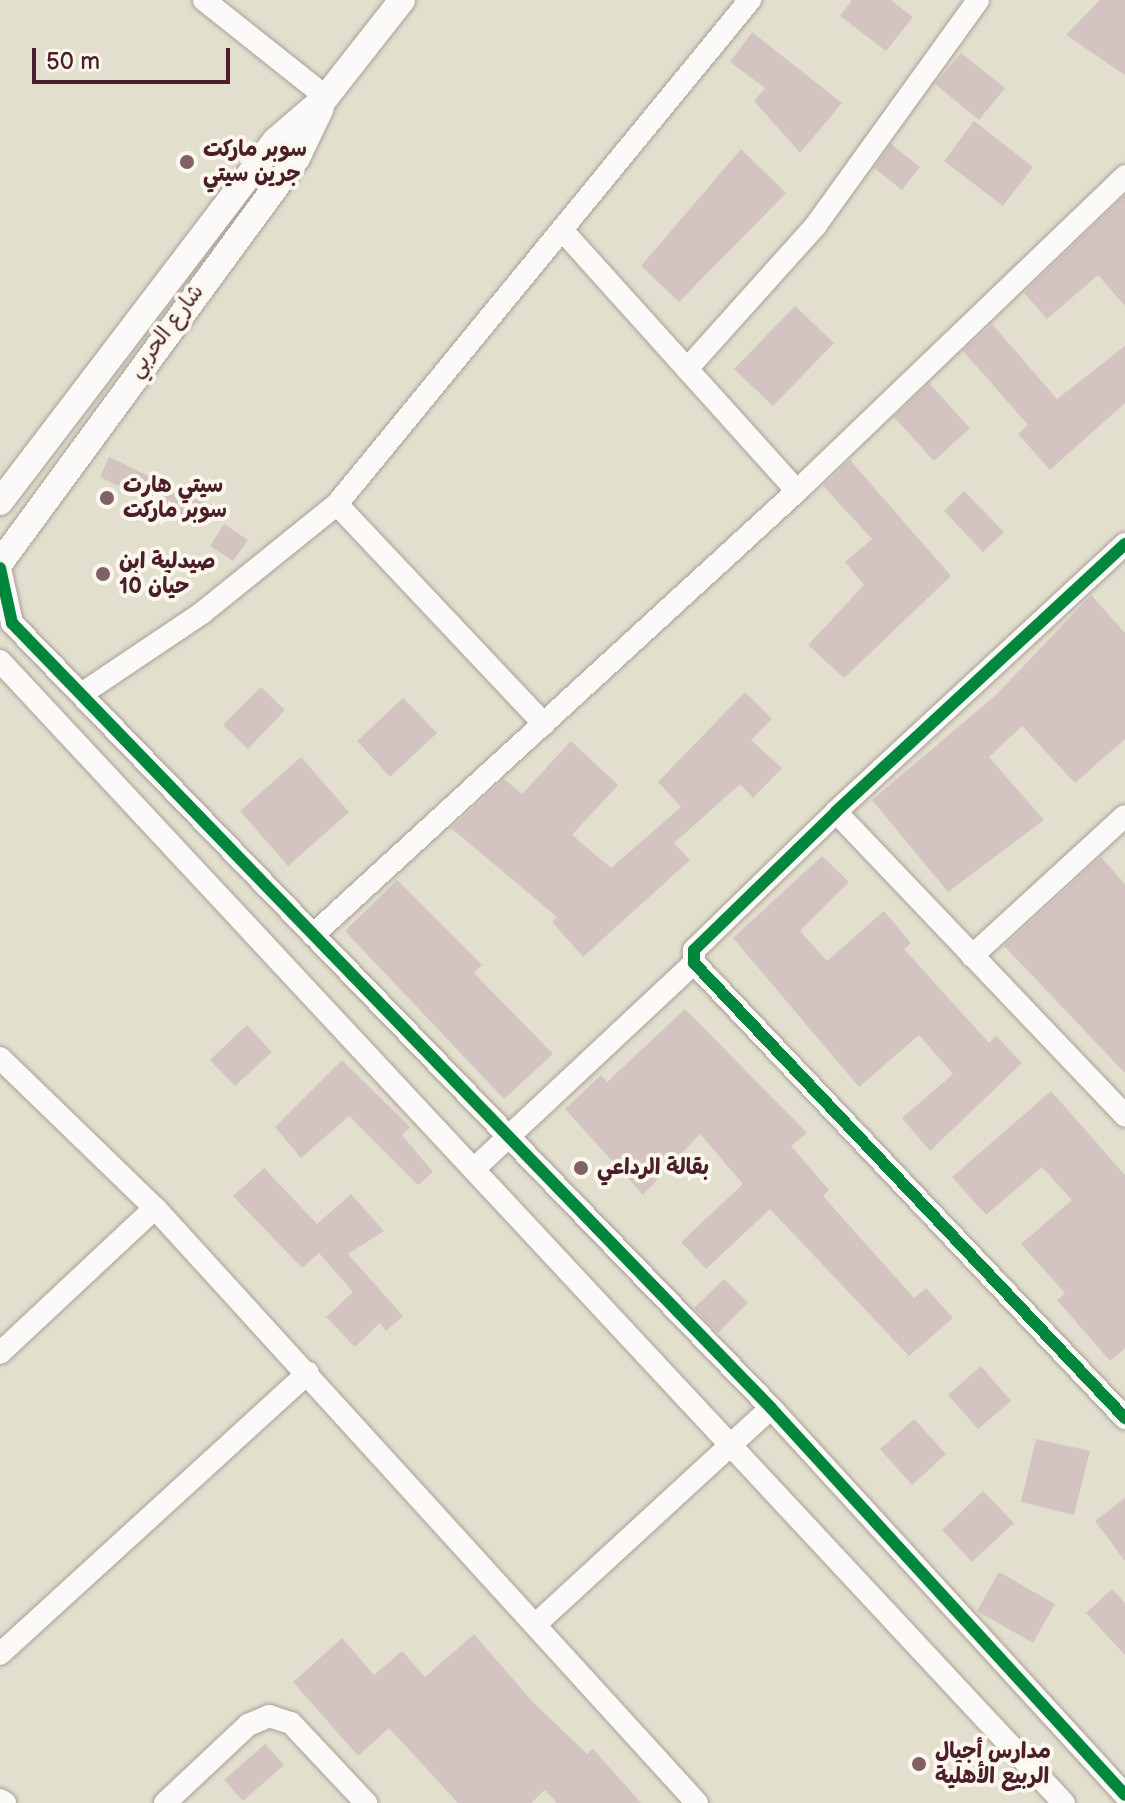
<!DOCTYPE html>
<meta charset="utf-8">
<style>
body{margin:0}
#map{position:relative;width:1125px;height:1803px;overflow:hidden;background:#e3dfce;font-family:"Balsamiq Sans","Playpen Sans Arabic",sans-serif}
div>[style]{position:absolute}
.building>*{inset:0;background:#d4c4c1}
.roads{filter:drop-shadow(0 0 2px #a8a098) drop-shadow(0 0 2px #a8a098)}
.minor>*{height:22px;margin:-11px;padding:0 11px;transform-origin:11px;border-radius:11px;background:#fbfaf8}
.tertiary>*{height:26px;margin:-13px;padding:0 13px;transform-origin:13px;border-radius:13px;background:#fbfaf8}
.cycleway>*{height:12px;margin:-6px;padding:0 6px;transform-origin:6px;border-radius:6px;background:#00873e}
.dots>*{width:22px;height:22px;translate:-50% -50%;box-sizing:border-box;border:4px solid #fbf7ec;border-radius:50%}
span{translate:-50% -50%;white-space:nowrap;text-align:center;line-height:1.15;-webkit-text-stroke:8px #fbf7ec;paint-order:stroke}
.poi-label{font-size:22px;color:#4a1f2b;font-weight:700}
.left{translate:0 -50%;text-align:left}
.street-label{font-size:22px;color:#4a1f2b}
.scale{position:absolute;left:32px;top:48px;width:198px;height:36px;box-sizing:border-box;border:4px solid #4a1f2b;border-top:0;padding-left:10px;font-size:24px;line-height:28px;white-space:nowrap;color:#4a1f2b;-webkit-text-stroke:6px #fbf7ec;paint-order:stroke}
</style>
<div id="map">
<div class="building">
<i style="clip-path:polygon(852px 0,891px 0,913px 17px,886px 51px,840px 16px)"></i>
<i style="clip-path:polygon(1100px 0,1125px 0,1125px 75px,1066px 35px)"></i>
<i style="clip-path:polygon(752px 32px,842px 103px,800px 153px,754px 101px,765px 88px,730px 62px)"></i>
<i style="clip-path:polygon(961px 53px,1005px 88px,979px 120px,935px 84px)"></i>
<i style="clip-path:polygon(974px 121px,1033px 167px,1003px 206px,944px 161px)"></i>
<i style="clip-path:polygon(891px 144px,920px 167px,902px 190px,874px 168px)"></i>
<i style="clip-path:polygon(741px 149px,786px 193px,679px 302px,641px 266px)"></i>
<i style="clip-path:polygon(1125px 195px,1125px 306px,1098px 275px,1047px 319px,1024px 293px)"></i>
<i style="clip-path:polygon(795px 306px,834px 343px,773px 406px,734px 369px)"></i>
<i style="clip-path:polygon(992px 324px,1057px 399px,1125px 346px,1125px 403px,1050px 470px,1018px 434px,1028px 425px,963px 351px)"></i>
<i style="clip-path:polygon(929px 383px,970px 428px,934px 461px,894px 417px)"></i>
<i style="clip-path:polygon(109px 457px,209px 505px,199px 525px,100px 477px)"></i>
<i style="clip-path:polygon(850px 460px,951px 576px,844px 678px,808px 645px,864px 585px,845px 562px,872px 539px,823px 486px)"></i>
<i style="clip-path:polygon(964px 491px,1004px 532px,983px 552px,944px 511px)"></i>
<i style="clip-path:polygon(224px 524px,248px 540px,233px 561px,210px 546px)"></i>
<i style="clip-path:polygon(1091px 595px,1125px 633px,1125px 739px,1075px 783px,1022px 726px,989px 757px,1044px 820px,948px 892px,872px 800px,996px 695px)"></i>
<i style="clip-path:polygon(261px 687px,285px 710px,248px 749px,223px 725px)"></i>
<i style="clip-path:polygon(745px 692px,772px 719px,751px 740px,782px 768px,753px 798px,740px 784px,674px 843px,690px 860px,583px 957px,552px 922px,557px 917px,451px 828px,504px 779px,522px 794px,571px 741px,618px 785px,572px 835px,611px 868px,681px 807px,658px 782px)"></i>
<i style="clip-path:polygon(403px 698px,437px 733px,390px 777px,357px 741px)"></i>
<i style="clip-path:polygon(301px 757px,349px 812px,288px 866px,240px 811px)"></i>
<i style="clip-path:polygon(822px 856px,849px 882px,800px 931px,827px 961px,884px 911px,911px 943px,904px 949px,989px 1043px,996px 1036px,1022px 1063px,930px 1151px,902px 1118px,953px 1074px,919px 1035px,859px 1087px,733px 938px)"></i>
<i style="clip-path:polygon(1101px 857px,1125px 884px,1125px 1073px,1004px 946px)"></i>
<i style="clip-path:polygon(397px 880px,482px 965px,474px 973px,553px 1054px,504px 1099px,345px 931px)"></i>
<i style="clip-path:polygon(685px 1009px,807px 1133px,791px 1146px,829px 1190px,823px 1196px,914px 1298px,926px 1288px,953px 1318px,909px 1356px,770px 1209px,706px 1269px,681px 1242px,743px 1184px,700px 1134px,643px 1195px,565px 1109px,601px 1075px,607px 1082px)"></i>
<i style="clip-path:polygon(247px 1025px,272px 1052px,235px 1086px,210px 1060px)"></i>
<i style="clip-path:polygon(342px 1060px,410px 1127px,402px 1135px,433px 1172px,418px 1185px,349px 1116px,301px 1158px,275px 1127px)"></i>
<i style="clip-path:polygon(1051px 1091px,1125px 1175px,1125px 1348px,1110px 1361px,1057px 1300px,1065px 1293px,1021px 1244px,1072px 1200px,1042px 1167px,986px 1215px,952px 1177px)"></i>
<i style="clip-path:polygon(264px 1168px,317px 1224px,351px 1194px,384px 1231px,348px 1254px,403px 1316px,386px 1331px,380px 1323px,355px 1347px,326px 1317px,353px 1292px,319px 1253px,302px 1268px,233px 1196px)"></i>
<i style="clip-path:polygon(724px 1279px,748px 1303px,718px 1333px,694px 1308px)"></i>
<i style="clip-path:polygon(981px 1366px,1011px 1401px,978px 1429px,948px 1395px)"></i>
<i style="clip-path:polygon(914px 1419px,946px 1454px,912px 1485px,880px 1449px)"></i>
<i style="clip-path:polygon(1036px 1439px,1090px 1451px,1074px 1515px,1021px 1502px)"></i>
<i style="clip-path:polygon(983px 1491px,1014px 1523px,972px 1562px,942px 1530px)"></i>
<i style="clip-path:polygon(1125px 1498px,1125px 1561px,1095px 1521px)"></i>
<i style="clip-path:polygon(999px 1572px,1055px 1604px,1033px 1643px,977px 1611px)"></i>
<i style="clip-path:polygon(1112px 1589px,1125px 1603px,1125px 1655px,1086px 1613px)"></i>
<i style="clip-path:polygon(474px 1634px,531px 1700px,587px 1754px,593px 1749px,641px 1803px,557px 1803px,545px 1790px,531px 1803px,458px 1803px,389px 1728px,358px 1756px,293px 1682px,342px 1638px,374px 1675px,402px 1651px,425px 1677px)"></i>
<i style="clip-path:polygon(265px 1744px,284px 1765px,243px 1801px,224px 1780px)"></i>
</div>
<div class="roads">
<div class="minor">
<i style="left:204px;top:0;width:156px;rotate:38.5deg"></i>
<i style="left:562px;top:230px;width:351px;rotate:48deg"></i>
<i style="left:687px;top:369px;width:193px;rotate:-48.1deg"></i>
<i style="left:816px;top:225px;width:277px;rotate:-54.2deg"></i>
<i style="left:1125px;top:544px;width:394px;rotate:137.2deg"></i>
<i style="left:836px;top:812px;width:198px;rotate:135.8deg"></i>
<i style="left:694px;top:950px;width:13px;rotate:90deg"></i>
<i style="left:694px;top:963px;width:627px;rotate:46.55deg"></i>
<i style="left:0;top:568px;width:56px;rotate:77.7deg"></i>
<i style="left:12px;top:623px;width:1092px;rotate:45.96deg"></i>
<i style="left:771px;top:1408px;width:524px;rotate:47.55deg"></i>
<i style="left:0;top:661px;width:1561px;rotate:47.03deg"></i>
<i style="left:83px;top:693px;width:143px;rotate:-33.9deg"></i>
<i style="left:202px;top:613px;width:174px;rotate:-38.9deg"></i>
<i style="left:544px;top:724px;width:302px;rotate:-133.3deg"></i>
<i style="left:337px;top:504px;width:652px;rotate:-50.67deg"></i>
<i style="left:836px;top:812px;width:419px;rotate:46.4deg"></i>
<i style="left:313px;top:935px;width:657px;rotate:-42.53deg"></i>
<i style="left:797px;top:491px;width:455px;rotate:-43.8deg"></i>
<i style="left:972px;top:956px;width:207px;rotate:-42.5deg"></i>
<i style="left:0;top:1058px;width:216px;rotate:44.1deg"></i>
<i style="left:155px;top:1208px;width:805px;rotate:47.67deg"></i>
<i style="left:474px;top:1169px;width:301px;rotate:-43.1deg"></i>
<i style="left:0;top:1353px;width:212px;rotate:-43.1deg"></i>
<i style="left:536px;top:1624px;width:319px;rotate:-42.6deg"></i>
<i style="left:0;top:1654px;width:417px;rotate:-42.4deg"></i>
<i style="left:0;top:1800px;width:6px;rotate:31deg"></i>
<i style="left:165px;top:1803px;width:114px;rotate:-43.2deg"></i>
<i style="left:248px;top:1725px;width:23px;rotate:-23deg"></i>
<i style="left:269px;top:1716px;width:23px;rotate:18deg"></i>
<i style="left:291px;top:1723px;width:110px;rotate:46.8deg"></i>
</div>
<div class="tertiary">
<i style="left:0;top:502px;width:454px;rotate:-52.7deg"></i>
<i style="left:275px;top:141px;width:67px;rotate:-40.8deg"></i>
<i style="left:326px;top:97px;width:123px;rotate:-51.9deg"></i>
<i style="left:0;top:563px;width:502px;rotate:-53.75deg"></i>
<i style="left:297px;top:158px;width:55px;rotate:-64.4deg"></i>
</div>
</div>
<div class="cycleway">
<i style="left:1125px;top:544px;width:394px;rotate:137.2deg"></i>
<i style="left:836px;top:812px;width:198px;rotate:135.8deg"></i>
<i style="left:694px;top:950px;width:13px;rotate:90deg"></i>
<i style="left:694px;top:963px;width:627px;rotate:46.55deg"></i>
<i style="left:0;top:568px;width:56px;rotate:77.7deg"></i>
<i style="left:12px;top:623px;width:1092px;rotate:45.96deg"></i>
<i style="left:771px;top:1408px;width:524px;rotate:47.55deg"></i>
</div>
<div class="dots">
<i style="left:187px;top:162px;background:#806264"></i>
<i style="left:107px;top:498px;background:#806264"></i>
<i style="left:103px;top:574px;background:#806264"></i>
<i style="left:581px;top:1168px;background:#806264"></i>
<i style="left:919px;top:1764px;background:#806264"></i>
</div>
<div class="poi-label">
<span class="left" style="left:203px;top:162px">سوبر ماركت<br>جرين سيتي</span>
<span class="left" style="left:123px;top:498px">سيتي هارت<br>سوبر ماركت</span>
<span class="left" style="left:119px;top:574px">صيدلية ابن<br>حيان 10</span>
<span class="left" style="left:597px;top:1168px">بقالة الرداعي</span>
<span class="left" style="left:935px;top:1764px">مدارس أجيال<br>الربيع الأهلية</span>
</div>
<div class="street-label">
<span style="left:166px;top:331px;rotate:-53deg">شارع الحربي</span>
</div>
<div class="scale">50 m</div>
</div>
